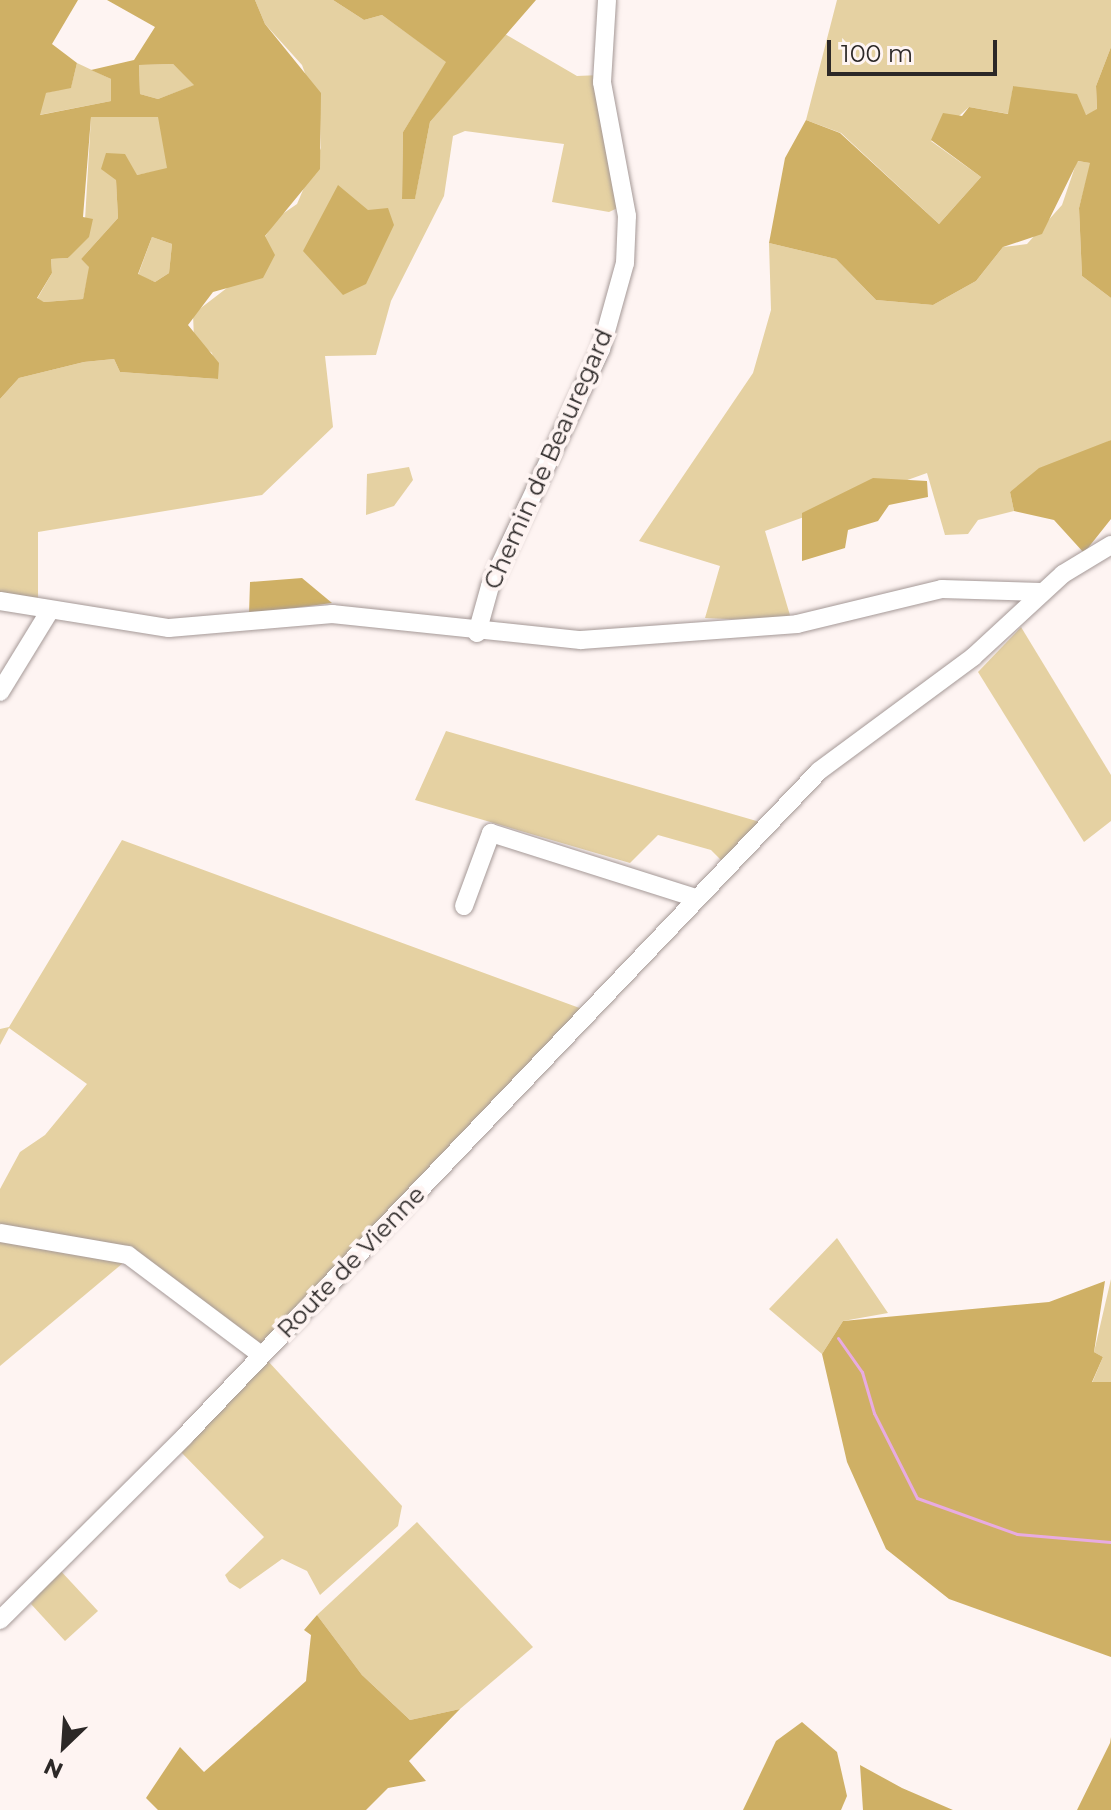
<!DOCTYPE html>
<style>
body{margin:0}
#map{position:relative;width:1111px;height:1810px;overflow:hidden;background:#fef4f2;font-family:Montserrat,sans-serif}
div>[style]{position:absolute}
.green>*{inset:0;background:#e5d1a2}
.forest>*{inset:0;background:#cfb065}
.stream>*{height:3px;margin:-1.5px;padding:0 1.5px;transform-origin:1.5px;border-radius:1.5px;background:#e8abe1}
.roads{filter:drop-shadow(0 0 2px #a59997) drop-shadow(0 0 2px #a59997)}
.minor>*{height:18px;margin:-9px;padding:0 9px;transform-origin:9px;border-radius:9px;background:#fff}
span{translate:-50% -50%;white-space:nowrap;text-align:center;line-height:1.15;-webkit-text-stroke:8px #fef4f2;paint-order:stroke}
.street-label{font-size:24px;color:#2c2827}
.north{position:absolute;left:24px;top:1706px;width:80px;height:80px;-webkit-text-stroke:6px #fef4f2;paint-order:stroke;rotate:205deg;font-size:22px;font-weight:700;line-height:32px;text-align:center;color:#2c2827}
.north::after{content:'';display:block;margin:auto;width:28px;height:36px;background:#2c2827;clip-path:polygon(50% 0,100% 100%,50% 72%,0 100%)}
.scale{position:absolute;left:827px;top:40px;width:170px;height:36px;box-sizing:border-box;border:4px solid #2c2827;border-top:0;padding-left:10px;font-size:24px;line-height:28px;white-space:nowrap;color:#2c2827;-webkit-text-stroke:6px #fef4f2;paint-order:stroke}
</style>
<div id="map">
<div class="green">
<i style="clip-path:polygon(255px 0,333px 0,364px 20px,382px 15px,447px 62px,403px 132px,402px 199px,415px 198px,430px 122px,505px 34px,577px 76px,600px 75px,622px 206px,609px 212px,552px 202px,564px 144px,465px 131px,453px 136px,444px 196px,391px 301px,376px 355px,325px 356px,333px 427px,262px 495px,38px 532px,38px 601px,0 594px,0 399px,19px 378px,84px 362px,114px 359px,120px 372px,218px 379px,212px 353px,194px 340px,193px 314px,236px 281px,278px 217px,297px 204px,321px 148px,320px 114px,302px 65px,265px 24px)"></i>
<i style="clip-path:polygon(837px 0,1111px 0,1111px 47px,1096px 86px,1097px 110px,1086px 115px,1013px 86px,1009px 114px,969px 107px,931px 141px,981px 177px,939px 224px,841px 133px,806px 120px)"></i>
<i style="clip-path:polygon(77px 63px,111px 79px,111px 101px,39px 115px,45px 93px,71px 87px)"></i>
<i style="clip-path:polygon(173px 64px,195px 85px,158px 99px,140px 94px,139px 65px)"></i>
<i style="clip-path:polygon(91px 117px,159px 117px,168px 169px,116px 179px,118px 218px,81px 259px,90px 267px,83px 299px,44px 302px,37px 299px,52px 273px,51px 259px,68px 258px,84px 237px)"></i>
<i style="clip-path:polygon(1077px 161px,1091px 163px,1079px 208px,1082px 276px,1111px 298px,1111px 440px,1010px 492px,1014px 511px,978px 520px,968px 534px,945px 535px,927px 473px,765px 531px,792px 622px,705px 618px,720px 566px,639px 541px,753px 373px,771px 310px,769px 243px,836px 259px,876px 300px,933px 305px,976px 281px,1003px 247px,1027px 244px,1062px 205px)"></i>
<i style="clip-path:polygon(152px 237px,172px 244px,169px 273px,155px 282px,138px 275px)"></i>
<i style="clip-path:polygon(409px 467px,413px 480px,394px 506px,366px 515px,367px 474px)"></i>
<i style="clip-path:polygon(1021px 627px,1111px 775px,1111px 821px,1084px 842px,978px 672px)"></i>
<i style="clip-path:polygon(446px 731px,760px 822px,724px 863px,711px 850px,658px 835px,630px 863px,415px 800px)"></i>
<i style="clip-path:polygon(122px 840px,585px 1010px,261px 1349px,138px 1253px,0 1228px,0 1189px,20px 1152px,45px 1135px,87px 1084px,9px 1028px,0 1045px,0 1029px,9px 1027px)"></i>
<i style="clip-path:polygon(0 1238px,129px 1258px,0 1366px)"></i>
<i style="clip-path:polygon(837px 1238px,888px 1313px,843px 1321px,822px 1354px,769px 1309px)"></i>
<i style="clip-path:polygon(1111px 1279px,1111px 1382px,1092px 1383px,1103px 1357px,1094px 1352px)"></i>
<i style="clip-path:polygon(267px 1360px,402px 1506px,398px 1526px,320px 1595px,307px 1571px,282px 1559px,240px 1589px,229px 1582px,225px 1575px,264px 1537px,179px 1450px)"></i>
<i style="clip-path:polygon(417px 1522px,533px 1647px,460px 1709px,410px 1720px,362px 1675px,317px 1615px)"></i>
<i style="clip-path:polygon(58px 1568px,98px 1611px,65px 1641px,31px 1604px)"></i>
</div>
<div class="forest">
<i style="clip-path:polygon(evenodd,0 0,78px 0,52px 44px,77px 63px,71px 88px,46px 93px,40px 115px,111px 101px,111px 79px,91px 70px,134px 60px,155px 27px,107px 0,255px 0,265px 24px,321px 93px,320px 169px,265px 236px,275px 255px,263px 278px,213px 292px,188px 325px,219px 363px,218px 379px,120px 372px,114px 359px,84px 362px,19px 378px,0 399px,0 0,173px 64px,194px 85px,158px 99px,140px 94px,139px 65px,173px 64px,0 0,91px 117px,158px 117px,167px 168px,137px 175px,125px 154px,106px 153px,101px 169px,116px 180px,118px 218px,81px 259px,89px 267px,83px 299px,44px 302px,37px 298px,52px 273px,51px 259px,68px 258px,89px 237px,93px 219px,83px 217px,91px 117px,0 0,152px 237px,172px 244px,169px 273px,155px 282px,138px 274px,152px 237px)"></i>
<i style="clip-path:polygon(333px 0,536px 0,430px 122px,415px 199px,402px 199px,403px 132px,446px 62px,382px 15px,364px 20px)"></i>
<i style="clip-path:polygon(1111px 47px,1111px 298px,1082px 276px,1079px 208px,1090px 163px,1078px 161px,1042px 234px,1003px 247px,976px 281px,933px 305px,876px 300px,836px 259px,769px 243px,785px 158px,806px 120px,840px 133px,939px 224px,981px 177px,931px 140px,943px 113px,962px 116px,969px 107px,1008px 114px,1013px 86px,1077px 94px,1086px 115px,1097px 109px,1096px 86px)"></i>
<i style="clip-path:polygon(338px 185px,368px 210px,388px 208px,394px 225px,366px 284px,343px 295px,303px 251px)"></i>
<i style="clip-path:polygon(1111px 440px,1111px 519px,1084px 553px,1054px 520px,1014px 511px,1010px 492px,1039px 468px)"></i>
<i style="clip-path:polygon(873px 478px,927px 481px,928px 497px,889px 505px,878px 521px,848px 530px,845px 548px,802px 561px,802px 513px)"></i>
<i style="clip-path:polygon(302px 578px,332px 603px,249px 614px,250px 582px)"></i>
<i style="clip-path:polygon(1105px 1281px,1094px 1352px,1103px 1357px,1092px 1382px,1111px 1382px,1111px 1657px,949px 1599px,886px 1549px,847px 1462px,822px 1354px,843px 1321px,1049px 1302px)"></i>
<i style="clip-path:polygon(317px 1615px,362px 1675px,410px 1720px,460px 1709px,409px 1761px,426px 1781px,388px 1788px,366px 1810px,158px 1810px,146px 1798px,180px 1747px,204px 1772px,306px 1681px,311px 1635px,304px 1630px)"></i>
<i style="clip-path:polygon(802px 1722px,837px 1752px,847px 1796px,841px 1810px,743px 1810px,776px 1741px)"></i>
<i style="clip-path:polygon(1111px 1737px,1111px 1810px,1077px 1810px,1110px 1743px)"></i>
<i style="clip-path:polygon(860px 1765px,902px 1788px,953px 1810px,863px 1810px)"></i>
</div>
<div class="stream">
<i style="left:838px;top:1338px;width:42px;rotate:54.8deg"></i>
<i style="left:862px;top:1372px;width:43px;rotate:73.7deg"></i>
<i style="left:874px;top:1413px;width:95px;rotate:63.2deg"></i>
<i style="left:917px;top:1498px;width:106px;rotate:19.8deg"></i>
<i style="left:1017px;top:1534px;width:94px;rotate:4.9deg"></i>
</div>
<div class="roads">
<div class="minor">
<i style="left:0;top:601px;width:171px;rotate:9.1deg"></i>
<i style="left:169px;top:628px;width:164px;rotate:-4.9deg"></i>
<i style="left:332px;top:614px;width:250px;rotate:6deg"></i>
<i style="left:581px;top:640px;width:217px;rotate:-4.2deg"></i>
<i style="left:797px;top:624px;width:149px;rotate:-13.6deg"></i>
<i style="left:942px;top:589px;width:99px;rotate:1.7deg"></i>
<i style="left:477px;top:633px;width:49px;rotate:-74.5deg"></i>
<i style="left:490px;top:586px;width:262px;rotate:-64.9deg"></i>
<i style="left:601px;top:349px;width:89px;rotate:-74.4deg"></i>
<i style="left:625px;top:263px;width:47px;rotate:-87.6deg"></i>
<i style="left:627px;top:216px;width:136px;rotate:-100.6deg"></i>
<i style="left:602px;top:82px;width:82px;rotate:-86.5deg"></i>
<i style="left:0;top:692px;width:94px;rotate:-58.5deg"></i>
<i style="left:464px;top:906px;width:78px;rotate:-69.7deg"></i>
<i style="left:491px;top:833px;width:215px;rotate:17.6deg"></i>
<i style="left:0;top:1233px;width:130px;rotate:9.8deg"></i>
<i style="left:128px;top:1255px;width:166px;rotate:36.9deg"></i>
<i style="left:0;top:1620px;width:260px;rotate:-44.8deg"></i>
<i style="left:184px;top:1437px;width:920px;rotate:-46.36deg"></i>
<i style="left:819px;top:771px;width:192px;rotate:-36.5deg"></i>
<i style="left:973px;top:657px;width:122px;rotate:-42.7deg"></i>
<i style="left:1063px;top:574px;width:56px;rotate:-31.1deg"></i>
</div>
</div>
<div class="street-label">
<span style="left:548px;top:459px;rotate:-66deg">Chemin de Beauregard</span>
<span style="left:351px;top:1262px;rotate:-46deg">Route de Vienne</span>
</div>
<div class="north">N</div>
<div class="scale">100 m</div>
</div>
